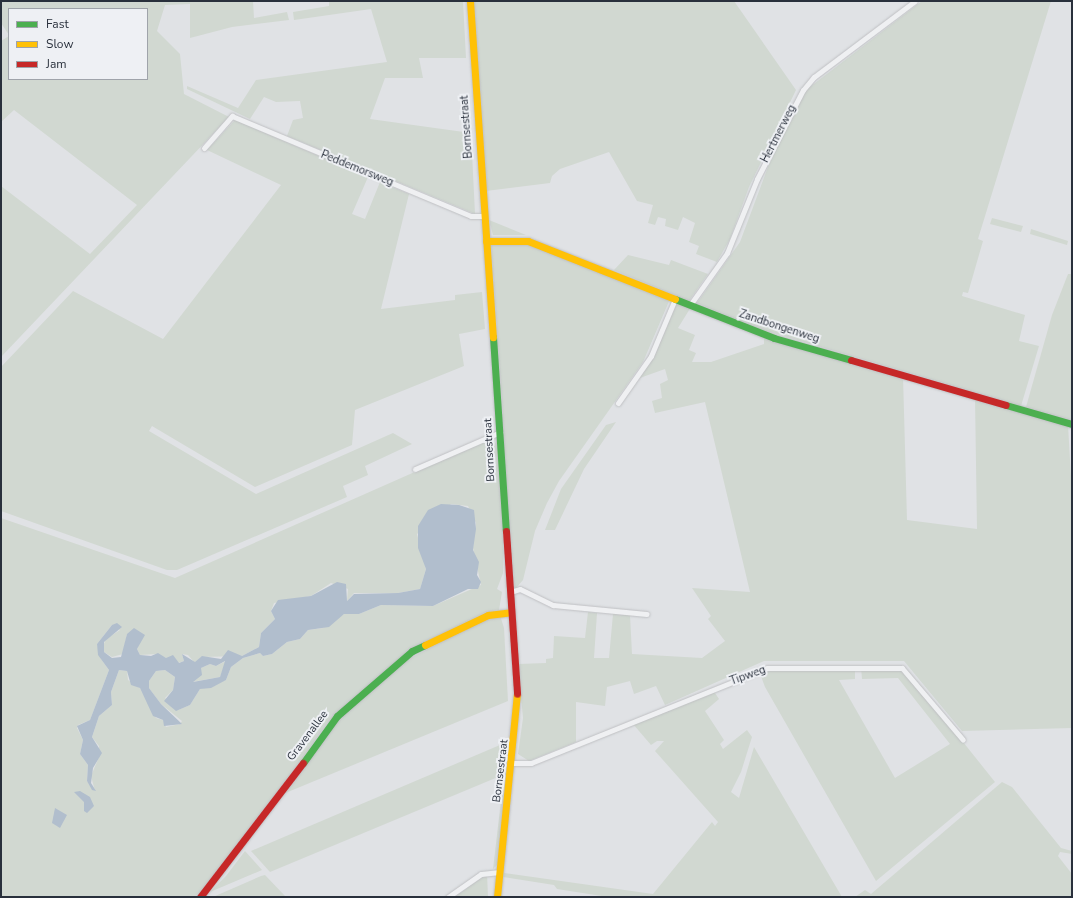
<!DOCTYPE html>
<style>
body{margin:0}
#map{position:relative;width:1073px;height:898px;overflow:hidden;background:#e0e2e5;font-family:"Nunito Sans",sans-serif}
div>[style]{position:absolute}
.green>*{inset:0;background:#d1d8d1}
.water>*{inset:0;background:#b1becd}
.roads{filter:drop-shadow(0 0 1px #bfc0c3) drop-shadow(0 0 1px #bfc0c3)}
.street>*{height:5px;margin:-2.5px;padding:0 2.5px;transform-origin:2.5px;border-radius:2.5px;background:#eff0f2}
.fast>*{height:7px;margin:-3.5px;padding:0 3.5px;transform-origin:3.5px;border-radius:3.5px;background:#4caf50}
.slow>*{height:7px;margin:-3.5px;padding:0 3.5px;transform-origin:3.5px;border-radius:3.5px;background:#ffc107}
.jam>*{height:7px;margin:-3.5px;padding:0 3.5px;transform-origin:3.5px;border-radius:3.5px;background:#c62828}
span{translate:-50% -50%;white-space:nowrap;text-align:center;line-height:1.15;-webkit-text-stroke:4px #eef0f4;paint-order:stroke}
.street-label{font-size:11px;color:#29303c}
.frame{position:absolute;inset:0;border:2px solid #29303c;pointer-events:none}
.legend{position:absolute;left:8px;top:8px;width:140px;height:72px;box-sizing:border-box;background:#eef0f4;border:1px solid #9fa3aa;margin:0;padding:5px 7px;list-style:none;font-size:12px;color:#29303c}
.legend li{display:flex;align-items:center;gap:8px;height:20px}
.legend b{width:20px;border:1px solid #9fa3aa}
</style>
<div id="map">
<div class="green">
<i style="clip-path:polygon(1px 1px,253px 1px,254px 18px,287px 12px,289px 20px,232px 27px,190px 38px,190px 4px,165px 5px,157px 31px,180px 54px,184px 94px,229px 117px,1px 357px,1px 186px,90px 254px,137px 205px,14px 110px,1px 122px,1px 41px,9px 36px,9px 79px,147px 79px,147px 9px,9px 9px,9px 35px,1px 23px)"></i>
<i style="clip-path:polygon(329px 1px,463px 1px,466px 58px,419px 58px,423px 78px,385px 78px,370px 119px,471px 133px,475px 214px,287px 136px,293px 120px,303px 118px,300px 101px,276px 102px,264px 97px,250px 119px,187px 89px,187px 86px,238px 108px,256px 80px,387px 62px,371px 9px,294px 20px,293px 12px,329px 6px)"></i>
<i style="clip-path:polygon(474px 1px,734px 1px,796px 90px,749px 187px,730px 239px,717px 262px,696px 254px,699px 246px,689px 242px,695px 223px,683px 217px,678px 230px,665px 226px,666px 219px,658px 217px,655px 225px,648px 223px,653px 205px,637px 201px,609px 152px,560px 169px,552px 176px,550px 183px,486px 191px)"></i>
<i style="clip-path:polygon(922px 1px,1051px 1px,978px 239px,983px 241px,968px 293px,963px 292px,962px 296px,1025px 315px,1019px 341px,1039px 346px,1021px 406px,757px 328px,697px 303px,740px 242px,771px 159px,806px 90px)"></i>
<i style="clip-path:polygon(235px 120px,368px 177px,352px 214px,365px 219px,380px 182px,409px 194px,381px 309px,455px 300px,455px 295px,482px 292px,485px 329px,459px 334px,464px 366px,355px 410px,352px 445px,255px 487px,152px 426px,149px 431px,256px 494px,393px 433px,412px 444px,365px 466px,368px 475px,343px 486px,347px 497px,177px 570px,167px 570px,1px 511px,1px 367px,73px 291px,163px 339px,281px 185px,207px 150px)"></i>
<i style="clip-path:polygon(992px 218px,1023px 226px,1021px 232px,990px 224px)"></i>
<i style="clip-path:polygon(489px 220px,526px 235px,493px 235px)"></i>
<i style="clip-path:polygon(1031px 229px,1068px 241px,1067px 245px,1030px 234px)"></i>
<i style="clip-path:polygon(520px 239px,670px 299px,643px 362px,559px 481px,547px 503px,535px 531px,523px 580px,516px 588px,513px 587px,500px 414px,503px 414px,501px 387px,491px 244px)"></i>
<i style="clip-path:polygon(628px 255px,669px 265px,671px 260px,708px 274px,689px 301px,614px 270px)"></i>
<i style="clip-path:polygon(1068px 274px,1072px 274px,1072px 420px,1026px 407px,1052px 315px)"></i>
<i style="clip-path:polygon(677px 302px,691px 307px,678px 328px,695px 335px,689px 350px,696px 353px,692px 362px,711px 362px,764px 344px,764px 338px,903px 376px,907px 520px,977px 529px,975px 398px,1068px 425px,1072px 494px,1072px 728px,962px 731px,904px 661px,764px 661px,665px 705px,656px 686px,634px 694px,630px 681px,607px 687px,605px 706px,576px 702px,576px 742px,529px 761px,518px 754px,523px 718px,518px 664px,546px 663px,546px 659px,553px 658px,554px 636px,585px 638px,588px 612px,597px 613px,594px 658px,609px 658px,613px 614px,630px 615px,632px 654px,702px 658px,725px 641px,708px 619px,711px 616px,692px 588px,750px 592px,705px 402px,655px 413px,652px 401px,662px 398px,660px 384px,668px 380px,665px 369px,637px 379px,654px 357px)"></i>
<i style="clip-path:polygon(616px 422px,584px 469px,555px 530px,545px 530px,561px 489px,606px 425px)"></i>
<i style="clip-path:polygon(evenodd,487px 440px,492px 446px,498px 440px,504px 520px,503px 573px,497px 589px,502px 592px,499px 610px,486px 612px,409px 650px,328px 722px,229px 861px,205px 889px,194px 897px,1px 897px,1px 518px,175px 578px,487px 440px,451px 504px,468px 506px,476px 523px,473px 548px,481px 585px,433px 606px,381px 605px,359px 614px,344px 614px,323px 628px,308px 630px,300px 639px,287px 642px,272px 654px,263px 656px,260px 653px,243px 658px,231px 667px,226px 680px,200px 689px,190px 705px,178px 710px,165px 698px,173px 690px,175px 677px,165px 670px,156px 671px,149px 681px,149px 688px,161px 704px,182px 721px,180px 724px,166px 727px,163px 720px,156px 718px,140px 688px,128px 680px,127px 671px,119px 670px,111px 692px,112px 705px,99px 716px,92px 737px,99px 746px,99px 757px,91px 776px,95px 791px,87px 781px,88px 765px,80px 754px,83px 740px,77px 728px,78px 725px,90px 720px,109px 670px,101px 659px,97px 644px,112px 625px,120px 630px,106px 639px,103px 646px,104px 652px,112px 657px,123px 654px,127px 634px,141px 640px,137px 649px,140px 655px,156px 654px,178px 663px,184px 661px,182px 654px,188px 655px,195px 663px,201px 657px,242px 656px,259px 647px,261px 633px,275px 619px,271px 611px,274px 603px,311px 596px,331px 583px,348px 589px,347px 601px,354px 593px,398px 593px,420px 589px,426px 569px,417px 534px,451px 504px)"></i>
<i style="clip-path:polygon(500px 615px,504px 628px,508px 701px,283px 794px,334px 725px,405px 661px,489px 617px)"></i>
<i style="clip-path:polygon(226px 661px,220px 677px,192px 682px,201px 668px,210px 664px,216px 666px)"></i>
<i style="clip-path:polygon(855px 666px,855px 679px,839px 680px,895px 778px,950px 744px,898px 678px,862px 679px,861px 667px,896px 667px,908px 673px,995px 782px,876px 881px,765px 687px,759px 671px)"></i>
<i style="clip-path:polygon(713px 690px,719px 699px,705px 711px,724px 740px,720px 744px,723px 749px,747px 730px,752px 737px,741px 772px,731px 792px,739px 798px,754px 747px,842px 897px,608px 897px,557px 889px,554px 885px,503px 877px,504px 873px,653px 894px,712px 822px,715px 826px,718px 822px,655px 751px,664px 741px,657px 741px,651px 745px,633px 724px)"></i>
<i style="clip-path:polygon(507px 742px,498px 777px,270px 872px,251px 851px)"></i>
<i style="clip-path:polygon(511px 763px,497px 865px,493px 869px,504px 775px)"></i>
<i style="clip-path:polygon(1002px 782px,1012px 787px,1061px 848px,1072px 851px,1072px 854px,1060px 852px,1058px 856px,1072px 874px,1072px 897px,855px 897px,865px 890px,871px 894px)"></i>
<i style="clip-path:polygon(245px 851px,262px 870px,210px 892px,226px 876px)"></i>
<i style="clip-path:polygon(487px 873px,488px 897px,455px 897px)"></i>
<i style="clip-path:polygon(265px 875px,286px 897px,213px 897px,261px 876px)"></i>
</div>
<div class="water">
<i style="clip-path:polygon(evenodd,441px 504px,459px 505px,474px 510px,476px 529px,473px 550px,479px 562px,477px 575px,481px 582px,478px 589px,468px 589px,433px 606px,381px 605px,359px 614px,344px 614px,329px 627px,308px 630px,300px 639px,287px 642px,272px 654px,263px 656px,260px 653px,243px 658px,231px 667px,226px 680px,211px 688px,200px 689px,190px 705px,176px 711px,164px 701px,173px 690px,175px 677px,165px 670px,156px 671px,149px 681px,149px 688px,161px 704px,182px 724px,164px 726px,163px 720px,153px 716px,140px 688px,131px 685px,127px 671px,119px 670px,111px 692px,112px 705px,99px 716px,92px 737px,102px 753px,93px 768px,91px 783px,96px 791px,92px 790px,87px 781px,88px 765px,80px 754px,83px 740px,77px 726px,90px 720px,109px 670px,98px 655px,97px 644px,112px 625px,117px 623px,122px 627px,104px 642px,104px 652px,112px 658px,121px 657px,127px 634px,134px 628px,145px 635px,137px 649px,140px 655px,151px 656px,158px 653px,166px 658px,173px 655px,179px 663px,184px 661px,182px 654px,195px 662px,202px 656px,221px 659px,228px 650px,242px 656px,259px 647px,261px 633px,275px 619px,271px 611px,278px 600px,311px 596px,337px 582px,346px 584px,347px 601px,354px 594px,398px 593px,420px 589px,426px 569px,418px 548px,418px 526px,428px 510px,441px 504px,225px 661px,220px 677px,193px 682px,202px 675px,201px 668px,210px 664px,216px 666px,225px 661px)"></i>
<i style="clip-path:polygon(80px 791px,90px 797px,94px 806px,87px 813px,84px 811px,84px 802px,74px 792px)"></i>
<i style="clip-path:polygon(55px 808px,67px 815px,60px 828px,52px 823px)"></i>
</div>
<div class="roads">
<div class="street">
<i style="left:204px;top:148px;width:43px;rotate:-48.8deg"></i>
<i style="left:232px;top:116px;width:259px;rotate:22.7deg"></i>
<i style="left:471px;top:216px;width:13px"></i>
<i style="left:690px;top:305px;width:64px;rotate:-54.6deg"></i>
<i style="left:727px;top:253px;width:80px;rotate:-67.9deg"></i>
<i style="left:757px;top:179px;width:100px;rotate:-62.7deg"></i>
<i style="left:803px;top:90px;width:17px;rotate:-50deg"></i>
<i style="left:814px;top:77px;width:126px;rotate:-37deg"></i>
<i style="left:618px;top:403px;width:57px;rotate:-54.9deg"></i>
<i style="left:651px;top:356px;width:62px;rotate:-67.2deg"></i>
<i style="left:415px;top:469px;width:93px;rotate:-23.5deg"></i>
<i style="left:510px;top:592px;width:10px;rotate:-17deg"></i>
<i style="left:520px;top:589px;width:37px;rotate:26deg"></i>
<i style="left:553px;top:605px;width:94px;rotate:5.5deg"></i>
<i style="left:514px;top:763px;width:17px"></i>
<i style="left:531px;top:763px;width:254px;rotate:-21.9deg"></i>
<i style="left:767px;top:668px;width:135px"></i>
<i style="left:902px;top:668px;width:94px;rotate:49.7deg"></i>
<i style="left:448px;top:897px;width:40px;rotate:-34.9deg"></i>
<i style="left:481px;top:874px;width:19px;rotate:-6deg"></i>
</div>
<div class="fast">
<i style="left:675px;top:299px;width:106px;rotate:21.5deg"></i>
<i style="left:774px;top:338px;width:80px;rotate:15.9deg"></i>
<i style="left:493px;top:337px;width:194px;rotate:86.2deg"></i>
<i style="left:1006px;top:405px;width:69px;rotate:16.1deg"></i>
<i style="left:303px;top:763px;width:58px;rotate:-54.1deg"></i>
<i style="left:337px;top:716px;width:99px;rotate:-40.9deg"></i>
<i style="left:412px;top:651px;width:14px;rotate:-25deg"></i>
</div>
<div class="slow">
<i style="left:470px;top:1px;width:337px;rotate:86.1deg"></i>
<i style="left:486px;top:241px;width:42px"></i>
<i style="left:528px;top:241px;width:158px;rotate:21.5deg"></i>
<i style="left:425px;top:645px;width:70px;rotate:-25.5deg"></i>
<i style="left:488px;top:615px;width:23px;rotate:-7deg"></i>
<i style="left:497px;top:897px;width:204px;rotate:-84.4deg"></i>
</div>
<div class="jam">
<i style="left:851px;top:360px;width:161px;rotate:16.2deg"></i>
<i style="left:506px;top:531px;width:163px;rotate:86.1deg"></i>
<i style="left:200px;top:897px;width:169px;rotate:-52.5deg"></i>
</div>
</div>
<div class="street-label">
<span style="left:467px;top:127px;rotate:-94deg">Bornsestraat</span>
<span style="left:779px;top:134px;rotate:-63deg">Hertmerweg</span>
<span style="left:357px;top:169px;rotate:22deg">Peddemorsweg</span>
<span style="left:779px;top:327px;rotate:18deg">Zandbongenweg</span>
<span style="left:490px;top:450px;rotate:-93deg">Bornsestraat</span>
<span style="left:748px;top:676px;rotate:-20deg">Tipweg</span>
<span style="left:308px;top:736px;rotate:-53deg">Gravenallee</span>
<span style="left:501px;top:771px;rotate:-83deg">Bornsestraat</span>
</div>
<div class="frame"></div>
<ul class="legend">
<li><b style="height:5px;background:#4caf50"></b>Fast</li>
<li><b style="height:5px;background:#ffc107"></b>Slow</li>
<li><b style="height:5px;background:#c62828"></b>Jam</li>
</ul>
</div>
